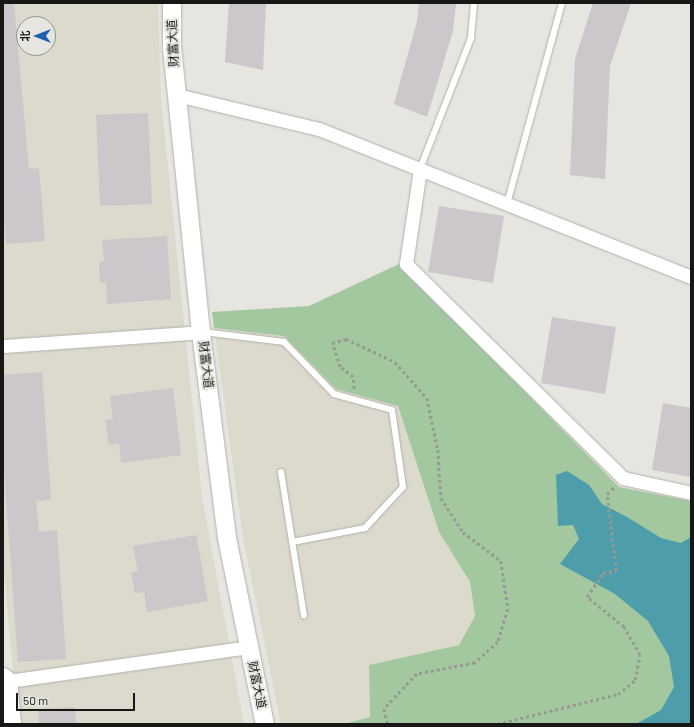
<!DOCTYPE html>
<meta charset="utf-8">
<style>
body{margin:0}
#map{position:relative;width:694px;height:727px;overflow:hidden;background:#e6e5e0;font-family:Barlow,"Noto Sans SC",sans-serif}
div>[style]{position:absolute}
.built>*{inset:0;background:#dcd9cd}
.green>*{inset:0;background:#a3c89f}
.water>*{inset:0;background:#4d9dab}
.building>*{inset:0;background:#cbc7ca}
.path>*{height:2.5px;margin-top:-1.25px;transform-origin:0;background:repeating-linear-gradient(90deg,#999894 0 3px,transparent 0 6px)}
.roads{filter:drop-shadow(0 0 1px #b2b1ac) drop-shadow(0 0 1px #b2b1ac)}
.lane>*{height:6px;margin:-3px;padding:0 3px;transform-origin:3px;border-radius:3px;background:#fff}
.street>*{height:13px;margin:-6.5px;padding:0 6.5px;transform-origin:6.5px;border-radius:6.5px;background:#fff}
.secondary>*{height:18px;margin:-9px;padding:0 9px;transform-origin:9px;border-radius:9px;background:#fff}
span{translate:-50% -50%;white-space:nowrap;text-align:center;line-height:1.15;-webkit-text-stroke:4px #e6e5e0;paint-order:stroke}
.street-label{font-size:12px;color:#171715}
.frame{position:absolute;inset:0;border:4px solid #171715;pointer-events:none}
.north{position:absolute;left:16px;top:16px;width:40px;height:40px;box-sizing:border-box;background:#e6e5e0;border:1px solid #93938f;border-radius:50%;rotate:270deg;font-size:11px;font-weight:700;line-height:16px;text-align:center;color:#171715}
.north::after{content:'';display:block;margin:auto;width:14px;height:18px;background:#1c60b0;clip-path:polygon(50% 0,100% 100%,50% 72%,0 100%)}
.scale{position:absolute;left:16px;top:693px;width:119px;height:18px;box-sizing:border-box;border:2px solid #171715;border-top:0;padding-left:5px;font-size:12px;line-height:14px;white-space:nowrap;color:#171715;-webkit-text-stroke:3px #e6e5e0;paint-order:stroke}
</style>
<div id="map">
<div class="built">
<i style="clip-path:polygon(evenodd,3px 3px,158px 3px,161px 99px,202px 497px,244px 724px,18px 724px,3px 562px,3px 3px,24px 24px,48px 24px,48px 48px,24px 48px,24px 24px)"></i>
<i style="clip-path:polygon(214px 328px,284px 336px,336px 389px,398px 406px,439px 532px,470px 582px,475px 616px,459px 645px,369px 665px,370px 718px,344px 724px,281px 724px,243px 538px)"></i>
</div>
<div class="green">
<i style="clip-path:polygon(399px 264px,619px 487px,691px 501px,691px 724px,344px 724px,370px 717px,369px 665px,459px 645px,475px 616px,470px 582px,439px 532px,398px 406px,336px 389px,284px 336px,214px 328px,212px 312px,309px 306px)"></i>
</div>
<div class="water">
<i style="clip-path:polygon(567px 471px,589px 485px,602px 504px,627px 517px,661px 538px,681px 543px,691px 537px,691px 724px,636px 724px,661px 710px,674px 687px,669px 656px,648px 621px,615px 594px,560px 564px,579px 539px,573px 525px,558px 526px,556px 475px)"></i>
</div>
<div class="building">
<i style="clip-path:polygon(3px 3px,14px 3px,29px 169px,39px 168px,45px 241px,6px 244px,3px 207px)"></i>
<i style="clip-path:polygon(229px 3px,266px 3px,263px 70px,225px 62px)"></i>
<i style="clip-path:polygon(419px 3px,456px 3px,453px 31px,427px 117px,394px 104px,417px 21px)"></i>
<i style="clip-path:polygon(593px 3px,631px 3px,610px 66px,605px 179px,570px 175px,575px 59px)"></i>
<i style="clip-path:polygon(148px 113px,152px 204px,100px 206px,96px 115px)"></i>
<i style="clip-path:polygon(439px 206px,504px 216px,493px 283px,428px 272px)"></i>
<i style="clip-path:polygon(167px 236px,171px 299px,107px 304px,106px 282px,100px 283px,99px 262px,104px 261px,102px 240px)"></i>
<i style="clip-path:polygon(552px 317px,616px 327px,605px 394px,541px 383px)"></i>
<i style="clip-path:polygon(42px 372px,51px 500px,36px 501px,39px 532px,57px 530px,66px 659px,18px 662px,3px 457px,3px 375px)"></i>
<i style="clip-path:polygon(173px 388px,181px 455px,121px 463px,119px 443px,109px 445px,105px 420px,113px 419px,110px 396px)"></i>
<i style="clip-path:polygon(663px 403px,691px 408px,691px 477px,652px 470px)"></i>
<i style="clip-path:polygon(196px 535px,208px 601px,147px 612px,144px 592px,135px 593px,131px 572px,138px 571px,133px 546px)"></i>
<i style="clip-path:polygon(75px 707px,76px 724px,39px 724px,38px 709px)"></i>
</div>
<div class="path">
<i style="left:354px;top:389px;width:12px;rotate:-95deg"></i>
<i style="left:353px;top:377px;width:16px;rotate:-142deg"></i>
<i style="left:340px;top:367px;width:25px;rotate:-108deg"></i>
<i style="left:332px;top:343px;width:15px;rotate:-16deg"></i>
<i style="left:346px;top:339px;width:54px;rotate:25.1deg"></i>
<i style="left:395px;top:362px;width:48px;rotate:48.4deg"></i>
<i style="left:427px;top:398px;width:53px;rotate:78.1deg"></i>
<i style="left:438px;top:450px;width:48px;rotate:86.4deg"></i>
<i style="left:441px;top:498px;width:40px;rotate:57.1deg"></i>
<i style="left:463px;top:532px;width:48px;rotate:37.3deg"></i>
<i style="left:501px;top:561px;width:49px;rotate:81.7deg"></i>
<i style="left:508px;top:609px;width:34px;rotate:107deg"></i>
<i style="left:498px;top:642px;width:31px;rotate:138deg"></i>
<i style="left:475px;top:663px;width:59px;rotate:169.3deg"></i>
<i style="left:417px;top:674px;width:48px;rotate:133.3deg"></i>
<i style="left:384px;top:709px;width:16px;rotate:75deg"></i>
<i style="left:497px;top:724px;width:125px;rotate:-13.9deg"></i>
<i style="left:618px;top:694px;width:22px;rotate:-39deg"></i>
<i style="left:635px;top:680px;width:25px;rotate:-79deg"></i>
<i style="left:640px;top:655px;width:32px;rotate:-120deg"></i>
<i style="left:624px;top:627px;width:48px;rotate:-141deg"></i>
<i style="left:587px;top:597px;width:29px;rotate:-56deg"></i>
<i style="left:603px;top:573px;width:13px;rotate:-9deg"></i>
<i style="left:616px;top:571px;width:78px;rotate:-96.7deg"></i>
<i style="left:607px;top:494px;width:10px;rotate:-45deg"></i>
</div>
<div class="roads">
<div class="lane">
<i style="left:420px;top:169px;width:141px;rotate:-68.7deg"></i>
<i style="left:471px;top:38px;width:35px;rotate:-85deg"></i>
<i style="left:507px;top:204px;width:208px;rotate:-74.7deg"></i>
<i style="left:203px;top:332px;width:82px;rotate:7deg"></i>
<i style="left:284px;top:342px;width:72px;rotate:46.1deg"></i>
<i style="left:334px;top:394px;width:60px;rotate:15.4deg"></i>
<i style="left:392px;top:410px;width:78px;rotate:81.9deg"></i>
<i style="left:403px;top:487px;width:56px;rotate:132.8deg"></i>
<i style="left:365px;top:528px;width:74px;rotate:169.1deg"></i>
<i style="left:281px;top:472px;width:145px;rotate:80.9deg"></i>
</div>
<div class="street">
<i style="left:177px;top:95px;width:146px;rotate:13.5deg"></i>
<i style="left:319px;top:129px;width:400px;rotate:21.7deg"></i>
<i style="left:420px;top:169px;width:96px;rotate:98.4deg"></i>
<i style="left:406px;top:264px;width:305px;rotate:44.6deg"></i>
<i style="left:623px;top:478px;width:70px;rotate:12.4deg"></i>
<i style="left:3px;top:346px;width:198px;rotate:-4deg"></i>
<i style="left:8px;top:681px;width:243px;rotate:-8deg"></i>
</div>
<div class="secondary">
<i style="left:172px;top:3px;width:44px;rotate:90deg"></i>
<i style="left:172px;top:47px;width:286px;rotate:84.2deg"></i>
<i style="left:201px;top:332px;width:208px;rotate:82.8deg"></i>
<i style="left:227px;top:538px;width:190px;rotate:78.5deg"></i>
<i style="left:3px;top:677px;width:6px;rotate:39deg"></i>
<i style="left:8px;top:681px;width:43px;rotate:84.7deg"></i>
</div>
</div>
<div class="street-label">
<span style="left:173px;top:43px;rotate:-93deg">财富大道</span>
<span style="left:206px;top:365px;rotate:83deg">财富大道</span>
<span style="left:257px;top:685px;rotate:78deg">财富大道</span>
</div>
<div class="frame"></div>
<div class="north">北</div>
<div class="scale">50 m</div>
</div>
